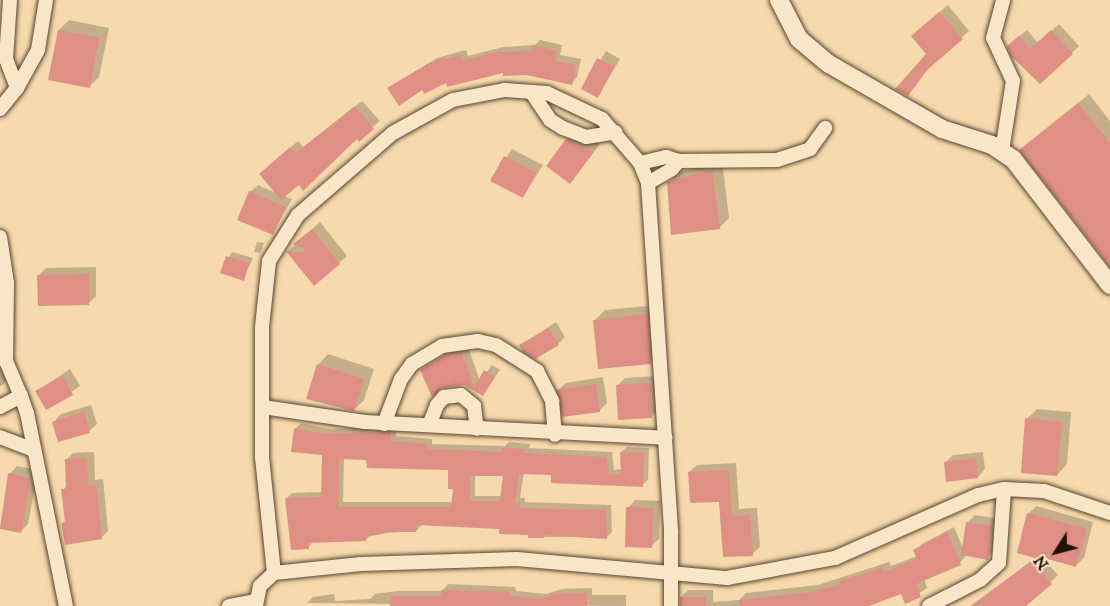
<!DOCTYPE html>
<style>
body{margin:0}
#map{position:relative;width:1110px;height:606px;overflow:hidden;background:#f6d9ac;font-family:"IM FELL DW Pica",serif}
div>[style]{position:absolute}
.shadow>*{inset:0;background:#0003}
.building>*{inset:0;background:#df8f83}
.roads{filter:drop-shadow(0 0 2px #58442d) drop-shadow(0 0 2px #58442d)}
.minor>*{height:14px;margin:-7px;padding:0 7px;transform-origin:7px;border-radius:7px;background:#f9e6c9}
.secondary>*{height:18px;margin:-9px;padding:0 9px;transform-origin:9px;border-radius:9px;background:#f9e6c9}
span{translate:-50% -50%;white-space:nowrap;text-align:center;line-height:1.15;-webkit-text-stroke:4.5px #f9e6c9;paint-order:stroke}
.north{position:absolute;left:1026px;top:522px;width:60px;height:60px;-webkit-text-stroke:4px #f9e6c9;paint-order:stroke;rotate:234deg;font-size:16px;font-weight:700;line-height:24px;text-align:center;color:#231303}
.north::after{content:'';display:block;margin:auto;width:21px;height:27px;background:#231303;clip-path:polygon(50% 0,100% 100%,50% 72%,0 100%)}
</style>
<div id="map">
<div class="shadow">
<i style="clip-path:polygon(948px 5px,969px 31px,932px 64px,908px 94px,928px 54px,920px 29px)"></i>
<i style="clip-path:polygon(69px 20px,109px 28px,99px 77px,89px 87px,59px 30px)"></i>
<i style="clip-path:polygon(1059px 24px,1079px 46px,1072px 53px,1013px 55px,1016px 39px,1027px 30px,1038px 43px)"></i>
<i style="clip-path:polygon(540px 40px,562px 45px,560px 55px,581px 59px,577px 77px,572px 83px,504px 71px,423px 88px,389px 88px,437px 58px,466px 50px,468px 56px,503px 47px,535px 45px)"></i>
<i style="clip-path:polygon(606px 51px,620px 59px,598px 96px,583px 88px)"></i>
<i style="clip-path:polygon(1089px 94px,1110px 121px,1110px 264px,1021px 150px)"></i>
<i style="clip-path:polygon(362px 101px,380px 121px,284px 196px,292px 199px,273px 233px,250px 192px,258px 185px,276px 193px,268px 167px,298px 141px,303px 147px)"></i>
<i style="clip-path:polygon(574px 132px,600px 144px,570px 182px,567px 140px)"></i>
<i style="clip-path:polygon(512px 149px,543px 165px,523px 197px,492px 180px)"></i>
<i style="clip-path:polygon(722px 161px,729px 218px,719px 228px,669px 183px,679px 172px)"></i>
<i style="clip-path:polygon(320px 222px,347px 256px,314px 284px,288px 251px)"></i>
<i style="clip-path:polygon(257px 242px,264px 243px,260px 253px,254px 252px)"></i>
<i style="clip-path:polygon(232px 252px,253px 258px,243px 279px,222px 272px)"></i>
<i style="clip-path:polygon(96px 267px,96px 296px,89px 303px,38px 276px,46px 268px)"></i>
<i style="clip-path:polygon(657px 305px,660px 352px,650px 363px,595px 320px,605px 310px)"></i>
<i style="clip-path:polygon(556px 322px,565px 337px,558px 344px,522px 345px)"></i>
<i style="clip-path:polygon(468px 347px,480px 381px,492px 365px,500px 370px,483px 394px,464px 383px,442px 387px,422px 370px,453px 349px)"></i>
<i style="clip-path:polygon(328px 354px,374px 369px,364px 400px,354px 410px,318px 365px)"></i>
<i style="clip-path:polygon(0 355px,9px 379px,0 387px)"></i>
<i style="clip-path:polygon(70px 369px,80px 386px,47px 408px,37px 391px)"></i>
<i style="clip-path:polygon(657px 376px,659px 409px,651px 417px,617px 386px,625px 378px)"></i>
<i style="clip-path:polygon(603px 377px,607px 403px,599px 411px,558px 390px,566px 383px)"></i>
<i style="clip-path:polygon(91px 405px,97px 424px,89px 431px,54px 422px,61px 414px)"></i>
<i style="clip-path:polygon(1037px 409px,1071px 412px,1067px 464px,1057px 475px,1027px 419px)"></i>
<i style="clip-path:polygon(evenodd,301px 423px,330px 429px,396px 427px,396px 436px,432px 439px,432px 444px,505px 446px,509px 442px,530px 444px,529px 448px,612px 452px,614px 470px,623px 469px,621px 452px,627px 447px,649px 448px,648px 480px,642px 485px,524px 472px,520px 498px,525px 498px,525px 502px,611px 505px,612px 532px,607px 537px,543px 537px,501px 527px,422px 525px,416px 531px,371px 534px,366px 540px,314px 541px,308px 547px,286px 499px,292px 493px,322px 492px,323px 454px,295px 429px,301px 423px,344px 458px,450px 469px,455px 488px,453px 502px,343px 502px,344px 458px,301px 423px,505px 474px,502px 496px,475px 496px,475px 475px,505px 474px)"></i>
<i style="clip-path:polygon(94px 452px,95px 480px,103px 479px,108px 531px,101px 538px,63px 523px,66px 520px,63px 490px,67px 485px,66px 460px,73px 453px)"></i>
<i style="clip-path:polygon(983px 452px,985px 469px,978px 477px,945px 463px,953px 455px)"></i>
<i style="clip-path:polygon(736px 463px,739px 509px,757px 508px,760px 547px,752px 554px,721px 500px,689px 472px,697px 465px)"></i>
<i style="clip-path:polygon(17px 466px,38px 470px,28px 524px,20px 532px,0 528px,10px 474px)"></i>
<i style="clip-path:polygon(635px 500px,660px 501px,659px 539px,651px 546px,628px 508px)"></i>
<i style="clip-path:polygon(1036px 506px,1093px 522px,1084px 558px,1076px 565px,1049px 558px,1047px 563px,1058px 575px,1025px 606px,970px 606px,1037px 557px,1028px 514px)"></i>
<i style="clip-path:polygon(975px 515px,999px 519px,995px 551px,987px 558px,966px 555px,960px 563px,924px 579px,927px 588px,906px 602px,902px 592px,864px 606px,681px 606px,681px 597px,688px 590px,713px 590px,713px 602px,739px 600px,746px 593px,818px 585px,889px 562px,891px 566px,917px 556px,915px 551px,922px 544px,954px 527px,963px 548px,968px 522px)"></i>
<i style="clip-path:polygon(448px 584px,515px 587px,516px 591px,546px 594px,562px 589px,592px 588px,592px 595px,626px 595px,626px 606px,307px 603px,313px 597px,334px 594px,335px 601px,370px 599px,375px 594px,397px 591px,442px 591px)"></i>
</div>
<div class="building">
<i style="clip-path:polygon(939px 12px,963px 39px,927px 70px,908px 96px,895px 89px,926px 54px,911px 36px)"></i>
<i style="clip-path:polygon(58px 30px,99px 38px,90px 88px,48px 80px)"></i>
<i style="clip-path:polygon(1051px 30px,1073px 54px,1040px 84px,1011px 56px,1007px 46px,1019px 36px,1030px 49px)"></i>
<i style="clip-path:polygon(533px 45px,557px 51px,555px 61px,576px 65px,572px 85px,527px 75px,503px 76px,503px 73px,447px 87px,446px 83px,424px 94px,422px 90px,399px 106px,387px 88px,429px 63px,460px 55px,462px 61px,496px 52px,531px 51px)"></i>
<i style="clip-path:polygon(597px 58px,614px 67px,598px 98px,581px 89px)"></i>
<i style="clip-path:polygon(1078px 103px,1110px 143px,1110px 267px,1019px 150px)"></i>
<i style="clip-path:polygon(355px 106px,374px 129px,359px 142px,357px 139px,303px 191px,299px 185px,281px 200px,259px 174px,290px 147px,296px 153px)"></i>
<i style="clip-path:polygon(566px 139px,594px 152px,570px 184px,546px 166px)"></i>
<i style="clip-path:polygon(504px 156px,536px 173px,523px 198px,490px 181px)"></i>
<i style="clip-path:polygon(712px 170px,720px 229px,671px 235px,667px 182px)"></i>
<i style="clip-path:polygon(249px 191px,285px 207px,273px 235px,237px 220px)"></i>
<i style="clip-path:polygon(312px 229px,340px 264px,314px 286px,286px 251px,304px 253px,305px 249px,293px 244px)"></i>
<i style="clip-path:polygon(226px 256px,249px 263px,244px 281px,220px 273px)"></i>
<i style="clip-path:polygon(89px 274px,89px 305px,38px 306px,37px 275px)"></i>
<i style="clip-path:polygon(648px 314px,651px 364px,598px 369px,593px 320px)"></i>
<i style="clip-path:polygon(548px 328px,559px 345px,535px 359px,523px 352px,519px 345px)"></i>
<i style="clip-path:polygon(462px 352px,474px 388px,484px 370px,495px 377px,483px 396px,464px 385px,442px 388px,432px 397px,420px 370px,445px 355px)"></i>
<i style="clip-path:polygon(317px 364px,364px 379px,354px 411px,306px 399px)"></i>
<i style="clip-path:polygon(63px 376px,73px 395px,46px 410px,35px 391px)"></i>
<i style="clip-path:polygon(650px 383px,652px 418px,618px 420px,616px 385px)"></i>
<i style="clip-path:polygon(596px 384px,600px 412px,562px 417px,556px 390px)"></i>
<i style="clip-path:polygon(84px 412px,90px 433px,58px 442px,52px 422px)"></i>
<i style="clip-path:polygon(1025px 418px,1062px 422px,1057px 476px,1021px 473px)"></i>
<i style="clip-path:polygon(evenodd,294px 428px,324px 434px,391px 432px,391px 441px,427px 444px,427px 449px,502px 452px,502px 448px,525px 449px,524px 453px,606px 457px,609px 475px,621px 474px,620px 452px,644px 453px,643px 487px,551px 483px,551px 475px,519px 474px,515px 503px,520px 503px,520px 508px,606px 510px,607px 539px,544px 535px,544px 538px,528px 538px,528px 535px,499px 534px,499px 529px,417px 525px,416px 532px,391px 532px,366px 537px,366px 541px,309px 543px,309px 549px,291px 550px,285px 498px,321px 497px,322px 455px,291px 452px,294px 428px,339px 459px,366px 460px,367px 468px,448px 470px,448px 489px,453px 489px,451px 507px,338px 507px,339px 459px,294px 428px,470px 476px,503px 476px,500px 501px,470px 501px,470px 476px)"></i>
<i style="clip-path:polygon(87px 458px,88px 486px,96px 485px,102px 539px,65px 545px,61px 523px,65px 522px,61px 489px,66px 489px,65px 459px)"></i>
<i style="clip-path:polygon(976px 458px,978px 478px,946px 482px,944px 462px)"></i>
<i style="clip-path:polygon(729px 470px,732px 516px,750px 515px,753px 556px,723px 557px,719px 502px,690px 503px,688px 472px)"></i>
<i style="clip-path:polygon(8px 473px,31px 478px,21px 533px,0 529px)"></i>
<i style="clip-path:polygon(626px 507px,653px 508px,652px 548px,625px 547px)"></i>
<i style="clip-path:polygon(1027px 513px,1087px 529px,1076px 567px,1044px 558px,1041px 571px,1052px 584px,1026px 606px,972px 606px,1035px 558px,1017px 553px)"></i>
<i style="clip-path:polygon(966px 522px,992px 526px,988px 560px,961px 555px)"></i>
<i style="clip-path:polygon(947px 532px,961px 565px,916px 584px,921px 597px,905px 604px,901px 594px,869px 606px,740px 606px,739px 600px,810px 592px,840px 585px,839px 581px,882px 568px,884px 572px,917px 559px,913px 550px)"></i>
<i style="clip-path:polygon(441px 590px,510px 592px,510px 596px,540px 599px,555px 594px,587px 593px,587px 606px,390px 606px,391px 596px,441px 596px)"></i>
<i style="clip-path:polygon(680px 597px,706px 597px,706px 606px,680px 606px)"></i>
</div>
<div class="roads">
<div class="minor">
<i style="left:10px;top:0;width:59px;rotate:93.9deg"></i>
<i style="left:6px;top:59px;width:31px;rotate:69deg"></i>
<i style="left:532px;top:93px;width:32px;rotate:56deg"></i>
<i style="left:550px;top:120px;width:15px;rotate:32deg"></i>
<i style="left:563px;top:128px;width:25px;rotate:21deg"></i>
<i style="left:586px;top:137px;width:30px;rotate:-9deg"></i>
<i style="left:0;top:109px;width:27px;rotate:-51deg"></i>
<i style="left:17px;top:88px;width:43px;rotate:-61.1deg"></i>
<i style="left:38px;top:50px;width:51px;rotate:-80.9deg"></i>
<i style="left:1002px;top:151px;width:71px;rotate:-81.1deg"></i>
<i style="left:1013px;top:81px;width:47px;rotate:-114.9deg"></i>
<i style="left:993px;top:38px;width:39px;rotate:-75deg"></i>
<i style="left:640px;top:163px;width:27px;rotate:-13deg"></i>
<i style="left:666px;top:157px;width:14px;rotate:17deg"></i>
<i style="left:679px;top:161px;width:98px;rotate:-0.6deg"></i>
<i style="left:777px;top:160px;width:35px;rotate:-18deg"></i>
<i style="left:810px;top:149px;width:26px;rotate:-54deg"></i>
<i style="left:648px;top:183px;width:28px;rotate:-30deg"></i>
<i style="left:672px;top:169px;width:11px;rotate:-49deg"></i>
<i style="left:0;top:237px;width:47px;rotate:81.3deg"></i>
<i style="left:7px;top:283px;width:78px;rotate:90.7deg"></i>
<i style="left:6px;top:361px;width:38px;rotate:67deg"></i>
<i style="left:0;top:407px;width:24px;rotate:-28deg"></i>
<i style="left:21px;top:396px;width:18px;rotate:71deg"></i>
<i style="left:27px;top:413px;width:197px;rotate:78.6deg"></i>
<i style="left:263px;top:407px;width:103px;rotate:8.4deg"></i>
<i style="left:365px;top:422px;width:301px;rotate:3deg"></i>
<i style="left:384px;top:424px;width:48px;rotate:-69.3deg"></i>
<i style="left:401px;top:379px;width:19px;rotate:-54deg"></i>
<i style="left:412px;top:364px;width:35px;rotate:-31deg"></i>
<i style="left:442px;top:346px;width:36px;rotate:-8deg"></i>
<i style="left:478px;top:341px;width:18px;rotate:13deg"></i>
<i style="left:496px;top:345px;width:49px;rotate:32.4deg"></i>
<i style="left:537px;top:371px;width:34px;rotate:63deg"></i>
<i style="left:552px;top:401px;width:34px;rotate:85deg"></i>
<i style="left:429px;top:425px;width:22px;rotate:-68deg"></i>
<i style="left:437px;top:405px;width:11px;rotate:-49deg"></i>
<i style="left:444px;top:397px;width:17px;rotate:-7deg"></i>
<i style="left:461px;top:395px;width:17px;rotate:40deg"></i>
<i style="left:474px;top:406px;width:23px;rotate:83deg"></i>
<i style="left:0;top:437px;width:36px;rotate:21deg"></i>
<i style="left:274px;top:573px;width:87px;rotate:-5.9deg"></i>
<i style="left:361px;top:564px;width:156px;rotate:-1.8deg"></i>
<i style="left:517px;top:559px;width:211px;rotate:5.2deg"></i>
<i style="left:727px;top:578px;width:110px;rotate:-10.5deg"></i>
<i style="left:835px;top:558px;width:156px;rotate:-23.8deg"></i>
<i style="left:978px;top:495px;width:27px;rotate:-13deg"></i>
<i style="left:1004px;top:489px;width:40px;rotate:2.9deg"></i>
<i style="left:1044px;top:491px;width:70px;rotate:18.4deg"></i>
<i style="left:229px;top:606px;width:26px;rotate:-11deg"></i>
<i style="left:256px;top:606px;width:20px;rotate:-79deg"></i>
<i style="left:260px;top:586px;width:19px;rotate:-43deg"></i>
<i style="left:274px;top:573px;width:117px;rotate:-95.9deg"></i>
<i style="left:262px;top:457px;width:130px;rotate:-90deg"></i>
<i style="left:262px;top:327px;width:66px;rotate:-83.9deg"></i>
<i style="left:269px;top:261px;width:54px;rotate:-57.8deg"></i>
<i style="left:298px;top:215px;width:125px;rotate:-40.8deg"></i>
<i style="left:393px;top:133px;width:68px;rotate:-28.8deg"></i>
<i style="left:453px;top:100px;width:53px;rotate:-10.9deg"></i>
<i style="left:505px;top:90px;width:42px;rotate:4.1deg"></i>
<i style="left:547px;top:93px;width:61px;rotate:25.3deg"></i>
<i style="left:602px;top:119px;width:58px;rotate:49.2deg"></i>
<i style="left:640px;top:163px;width:22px;rotate:68deg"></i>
<i style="left:648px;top:183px;width:351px;rotate:86.2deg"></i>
<i style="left:671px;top:533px;width:73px;rotate:90deg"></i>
<i style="left:929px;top:606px;width:57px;rotate:-27deg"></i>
<i style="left:980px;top:580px;width:25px;rotate:-42deg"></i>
<i style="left:999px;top:563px;width:74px;rotate:-86.1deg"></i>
</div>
<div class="secondary">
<i style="left:779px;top:0;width:44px;rotate:62.9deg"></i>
<i style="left:799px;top:39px;width:39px;rotate:40deg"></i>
<i style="left:829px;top:64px;width:130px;rotate:29.9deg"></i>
<i style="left:942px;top:129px;width:52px;rotate:17.7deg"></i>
<i style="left:992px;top:145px;width:25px;rotate:34deg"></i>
<i style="left:1013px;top:159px;width:159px;rotate:52.4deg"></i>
</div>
</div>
<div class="north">N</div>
</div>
